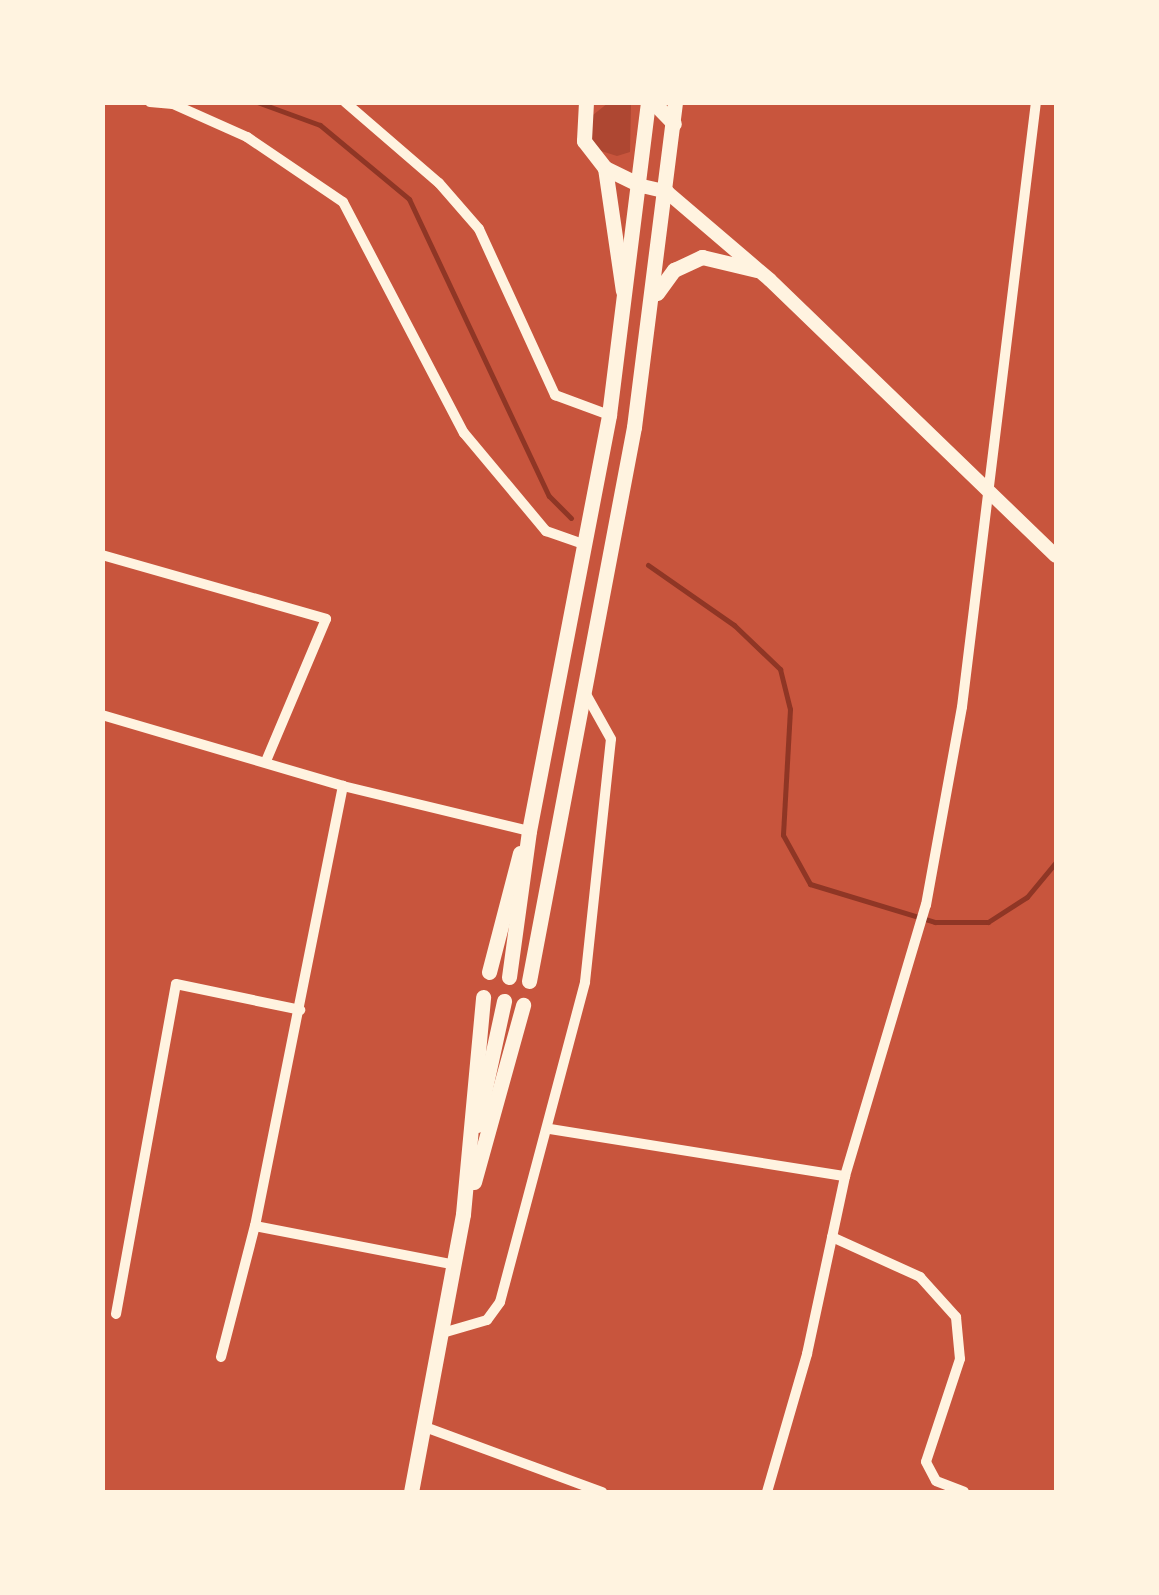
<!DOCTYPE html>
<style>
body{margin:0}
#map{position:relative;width:1159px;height:1595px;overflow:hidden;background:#c8553d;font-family:"Open Sans",sans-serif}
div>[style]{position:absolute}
.green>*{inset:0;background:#ae4732}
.stream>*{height:5px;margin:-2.5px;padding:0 2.5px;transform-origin:2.5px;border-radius:2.5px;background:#8f3625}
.minor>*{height:10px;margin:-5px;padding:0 5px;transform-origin:5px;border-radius:5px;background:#fff3e0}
.secondary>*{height:14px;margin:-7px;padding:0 7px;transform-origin:7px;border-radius:7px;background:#fff3e0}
.primary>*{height:15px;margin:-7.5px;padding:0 7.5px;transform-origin:7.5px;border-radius:7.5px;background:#fff3e0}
.trunk>*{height:15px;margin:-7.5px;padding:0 7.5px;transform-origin:7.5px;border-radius:7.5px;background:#fff3e0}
span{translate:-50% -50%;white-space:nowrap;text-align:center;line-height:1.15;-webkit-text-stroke:9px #fff3e0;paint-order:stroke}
.frame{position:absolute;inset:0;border:105px solid #fff3e0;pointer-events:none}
</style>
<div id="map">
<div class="green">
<i style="clip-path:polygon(608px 103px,631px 104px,630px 152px,617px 156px,598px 150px,589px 133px,593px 115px)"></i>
</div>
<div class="stream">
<i style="left:257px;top:102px;width:67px;rotate:20.1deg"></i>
<i style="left:320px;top:125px;width:116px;rotate:39.7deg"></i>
<i style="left:409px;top:199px;width:328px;rotate:64.8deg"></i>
<i style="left:549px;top:496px;width:31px;rotate:45deg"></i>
<i style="left:648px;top:565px;width:105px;rotate:34.9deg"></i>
<i style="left:734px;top:625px;width:64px;rotate:43.7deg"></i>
<i style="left:780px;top:669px;width:41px;rotate:76deg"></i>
<i style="left:790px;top:709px;width:126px;rotate:93.2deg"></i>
<i style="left:783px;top:835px;width:56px;rotate:61.1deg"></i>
<i style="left:810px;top:884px;width:131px;rotate:16.9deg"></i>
<i style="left:935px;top:922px;width:53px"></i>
<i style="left:988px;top:922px;width:46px;rotate:-32.7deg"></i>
<i style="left:1027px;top:897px;width:45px;rotate:-50.4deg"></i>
</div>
<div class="minor">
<i style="left:150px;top:102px;width:23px;rotate:5deg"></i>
<i style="left:173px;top:104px;width:81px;rotate:24deg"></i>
<i style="left:247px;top:137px;width:116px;rotate:34.1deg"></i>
<i style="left:343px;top:202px;width:261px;rotate:62.4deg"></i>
<i style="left:464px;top:433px;width:128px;rotate:50.1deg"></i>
<i style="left:546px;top:531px;width:42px;rotate:19.3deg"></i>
<i style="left:345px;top:102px;width:124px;rotate:40.8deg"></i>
<i style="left:439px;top:183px;width:61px;rotate:49deg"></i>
<i style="left:479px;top:229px;width:183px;rotate:65.4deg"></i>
<i style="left:555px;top:395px;width:58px;rotate:20.3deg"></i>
<i style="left:102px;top:555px;width:233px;rotate:15.9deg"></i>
<i style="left:326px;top:619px;width:154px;rotate:112.9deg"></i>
<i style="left:102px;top:715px;width:251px;rotate:16.4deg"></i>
<i style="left:343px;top:786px;width:191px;rotate:13.6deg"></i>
<i style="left:550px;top:1129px;width:299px;rotate:9.1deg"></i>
<i style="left:255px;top:1226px;width:204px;rotate:11deg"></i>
<i style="left:832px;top:1237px;width:97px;rotate:24.4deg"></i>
<i style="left:920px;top:1277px;width:54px;rotate:48deg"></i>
<i style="left:956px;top:1317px;width:42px;rotate:84.6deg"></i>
<i style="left:960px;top:1359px;width:108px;rotate:108.3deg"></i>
<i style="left:926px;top:1462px;width:21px;rotate:62deg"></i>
<i style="left:936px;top:1481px;width:30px;rotate:21deg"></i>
<i style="left:116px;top:1314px;width:335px;rotate:-79.7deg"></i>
<i style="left:176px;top:984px;width:127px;rotate:11.8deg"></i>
<i style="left:439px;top:1334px;width:50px;rotate:-16.3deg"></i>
<i style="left:487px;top:1320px;width:22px;rotate:-54deg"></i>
<i style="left:500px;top:1302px;width:331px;rotate:-75.1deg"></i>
<i style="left:585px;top:982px;width:244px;rotate:-83.9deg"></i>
<i style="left:611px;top:739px;width:57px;rotate:-119.2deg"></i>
<i style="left:221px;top:1357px;width:135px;rotate:-75.5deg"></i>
<i style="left:255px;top:1226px;width:449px;rotate:-78.7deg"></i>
<i style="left:425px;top:1427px;width:189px;rotate:20.2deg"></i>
<i style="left:767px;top:1492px;width:144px;rotate:-73.8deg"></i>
<i style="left:807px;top:1354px;width:182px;rotate:-77.9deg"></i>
<i style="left:845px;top:1176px;width:283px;rotate:-73.4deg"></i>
<i style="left:926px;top:905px;width:201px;rotate:-79.7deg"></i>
<i style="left:962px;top:707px;width:610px;rotate:-83.03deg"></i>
</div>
<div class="secondary">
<i style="left:642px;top:186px;width:26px;rotate:13deg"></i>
<i style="left:667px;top:192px;width:135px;rotate:40.5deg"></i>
<i style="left:770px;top:280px;width:397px;rotate:44deg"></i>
</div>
<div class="primary">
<i style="left:653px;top:102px;width:30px;rotate:46deg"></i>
</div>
<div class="trunk">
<i style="left:586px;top:102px;width:39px;rotate:93deg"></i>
<i style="left:584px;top:141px;width:34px;rotate:52deg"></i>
<i style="left:605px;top:168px;width:41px;rotate:25.9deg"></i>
<i style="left:605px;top:168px;width:124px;rotate:81.7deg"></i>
<i style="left:657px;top:293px;width:29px;rotate:-54deg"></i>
<i style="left:674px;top:270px;width:31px;rotate:-25deg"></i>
<i style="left:702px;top:257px;width:56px;rotate:13.5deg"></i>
<i style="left:489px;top:972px;width:123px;rotate:-75.4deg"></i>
<i style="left:509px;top:977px;width:147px;rotate:-82.2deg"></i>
<i style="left:529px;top:831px;width:424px;rotate:-79.1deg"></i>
<i style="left:609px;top:415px;width:315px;rotate:-82.9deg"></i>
<i style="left:529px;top:981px;width:564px;rotate:-79.27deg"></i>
<i style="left:634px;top:427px;width:328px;rotate:-82.8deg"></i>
<i style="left:477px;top:1125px;width:127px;rotate:-77.7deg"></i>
<i style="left:474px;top:1182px;width:184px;rotate:-74.5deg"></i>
<i style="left:411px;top:1492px;width:283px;rotate:-79.4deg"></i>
<i style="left:463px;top:1214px;width:218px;rotate:-84.7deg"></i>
</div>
<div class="frame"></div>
</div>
